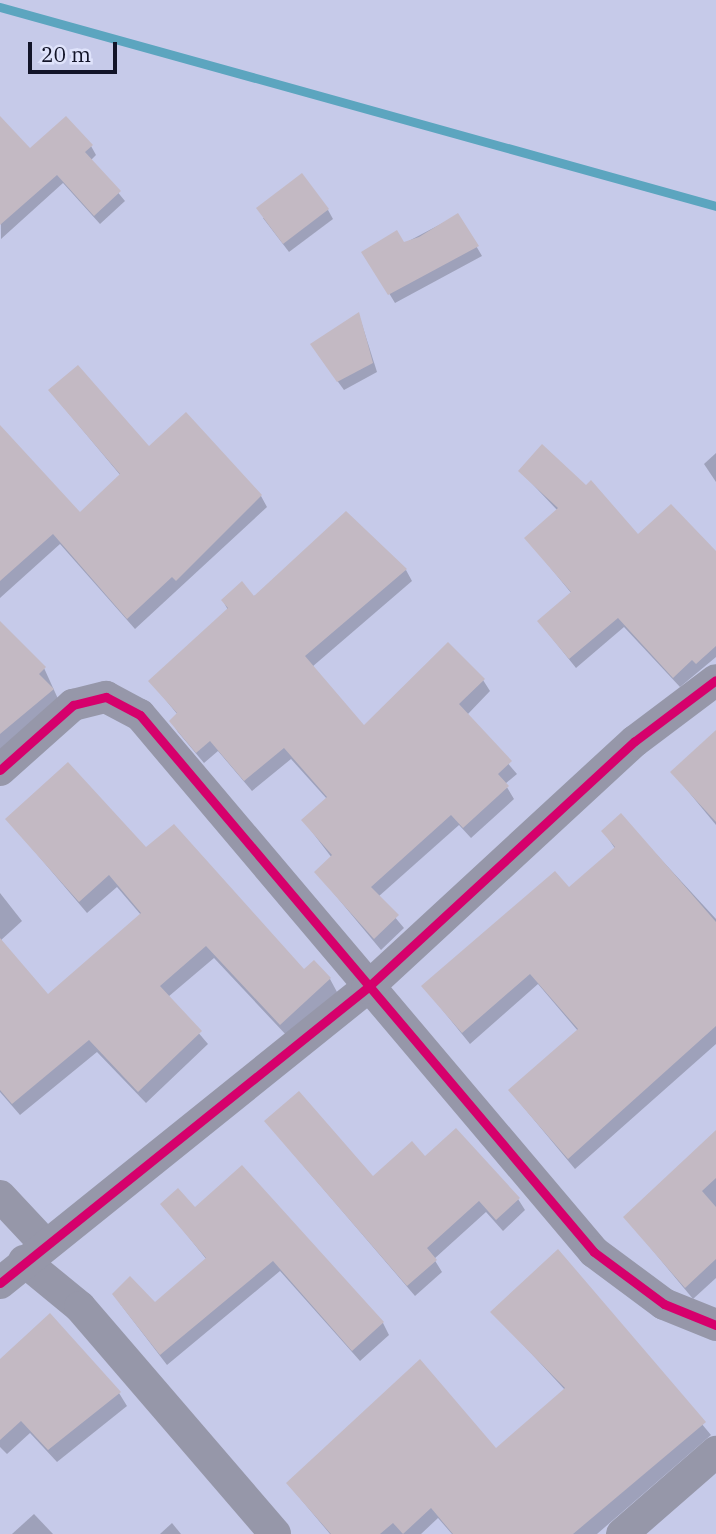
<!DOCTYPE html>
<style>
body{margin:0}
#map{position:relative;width:716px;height:1534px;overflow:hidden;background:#c6cae9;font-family:"IBM Plex Serif",serif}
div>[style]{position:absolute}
.shadow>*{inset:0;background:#0003}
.stream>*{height:9px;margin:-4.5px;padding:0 4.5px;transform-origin:4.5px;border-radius:4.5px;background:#5ca5bf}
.building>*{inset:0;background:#c3b9c3}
.minor>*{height:32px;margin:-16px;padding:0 16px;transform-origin:16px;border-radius:16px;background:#9697a9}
.cycleway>*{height:9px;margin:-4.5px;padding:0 4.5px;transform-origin:4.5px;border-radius:4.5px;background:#d6006c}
span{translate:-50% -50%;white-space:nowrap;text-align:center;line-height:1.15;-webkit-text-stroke:6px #dfe3fb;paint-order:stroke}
.scale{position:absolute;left:28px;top:42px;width:89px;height:32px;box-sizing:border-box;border:4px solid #121428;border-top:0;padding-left:9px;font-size:21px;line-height:24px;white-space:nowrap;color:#121428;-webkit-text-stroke:5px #dfe3fb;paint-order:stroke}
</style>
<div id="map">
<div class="shadow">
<i style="clip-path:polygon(0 118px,30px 151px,91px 146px,96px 155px,91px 160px,125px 201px,100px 224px,63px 183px,1px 239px)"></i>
<i style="clip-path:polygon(328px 210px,333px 219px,289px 252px,263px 218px)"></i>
<i style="clip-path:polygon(458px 215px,482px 256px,395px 303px,364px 252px,403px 244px)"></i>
<i style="clip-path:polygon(359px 315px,377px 372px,344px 390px,317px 353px)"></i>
<i style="clip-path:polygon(50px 391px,149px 449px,261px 496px,267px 507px,135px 629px,60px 544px,0 598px,0 431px,80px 515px,121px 476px)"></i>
<i style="clip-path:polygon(716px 453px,716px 482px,704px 464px)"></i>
<i style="clip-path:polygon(520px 471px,638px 537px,716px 555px,716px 657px,680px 687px,624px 627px,576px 668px,539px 622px,572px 594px,526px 538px,558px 511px)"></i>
<i style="clip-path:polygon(406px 570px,412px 581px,312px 667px,364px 727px,483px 680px,490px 691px,467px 715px,517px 774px,505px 784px,514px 799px,471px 838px,459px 825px,378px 897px,404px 928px,381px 950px,316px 872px,332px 858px,303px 820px,327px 799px,291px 759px,252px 791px,218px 751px,204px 763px,178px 732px,171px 721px,178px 715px,150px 681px,228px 610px,223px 601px)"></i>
<i style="clip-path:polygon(0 623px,44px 668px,59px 701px,0 752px)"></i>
<i style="clip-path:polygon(716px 733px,716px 825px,673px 773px)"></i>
<i style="clip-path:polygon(621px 816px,716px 919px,716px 1044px,575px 1169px,510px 1091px,578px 1031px,538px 984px,470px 1044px,423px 986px,569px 890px,616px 850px,603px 831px)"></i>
<i style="clip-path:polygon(7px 819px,146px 850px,304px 972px,330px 979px,337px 992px,288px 1037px,214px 958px,168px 997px,208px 1044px,146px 1103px,97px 1052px,20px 1115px,0 1092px,0 893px,22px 921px,0 941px,48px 996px,141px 915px,117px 887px,87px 913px)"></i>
<i style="clip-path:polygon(266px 1122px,372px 1179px,518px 1199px,525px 1210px,503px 1231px,486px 1212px,434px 1259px,442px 1272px,415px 1296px)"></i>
<i style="clip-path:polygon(716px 1132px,716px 1278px,693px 1299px,625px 1217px)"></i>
<i style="clip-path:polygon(242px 1167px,383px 1323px,389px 1335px,360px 1361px,280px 1271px,167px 1365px,121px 1305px,114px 1294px,155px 1304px,207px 1260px,162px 1204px,194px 1210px)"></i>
<i style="clip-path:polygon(558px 1251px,711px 1435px,597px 1534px,452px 1534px,438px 1518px,421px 1534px,330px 1534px,288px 1484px,496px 1451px,565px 1390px,493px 1312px)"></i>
<i style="clip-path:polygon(0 1361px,119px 1393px,127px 1406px,57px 1462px,30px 1433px,7px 1454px,0 1447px)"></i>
<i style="clip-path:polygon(34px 1514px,53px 1534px,12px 1534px)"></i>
<i style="clip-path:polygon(172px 1523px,181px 1534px,160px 1534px)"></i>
</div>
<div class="stream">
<i style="left:0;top:7px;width:743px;rotate:15.53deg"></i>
</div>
<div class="building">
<i style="clip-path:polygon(0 116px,30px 148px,66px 116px,93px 145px,85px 152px,121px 191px,94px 216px,57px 175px,0 225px)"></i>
<i style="clip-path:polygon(302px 173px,329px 209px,283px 244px,256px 208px)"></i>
<i style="clip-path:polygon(458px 213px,479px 246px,388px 295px,361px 252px,397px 230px,404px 242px,419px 237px)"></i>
<i style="clip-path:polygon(359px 312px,373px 363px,337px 382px,310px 344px)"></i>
<i style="clip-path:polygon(78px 365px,149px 446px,186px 412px,262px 495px,176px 581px,172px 577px,127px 619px,53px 534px,0 581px,0 425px,80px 512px,120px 474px,48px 390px)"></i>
<i style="clip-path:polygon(542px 444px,586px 485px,591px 480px,638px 534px,671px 504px,716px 551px,716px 646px,696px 664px,692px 660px,673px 678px,618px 618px,569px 659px,537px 621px,571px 592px,524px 538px,558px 508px,518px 471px)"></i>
<i style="clip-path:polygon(346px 511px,407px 569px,305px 656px,364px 725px,448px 642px,485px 679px,459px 704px,512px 761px,498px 774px,509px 786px,463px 828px,451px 815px,371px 887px,399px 915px,374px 939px,314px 872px,332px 855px,301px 820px,327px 797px,284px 748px,244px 781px,210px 741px,196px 753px,169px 721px,177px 713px,148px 681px,228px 608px,221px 600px,242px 581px,254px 596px)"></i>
<i style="clip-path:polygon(0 621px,46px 667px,39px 674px,54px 689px,0 734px)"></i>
<i style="clip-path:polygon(716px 730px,716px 822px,670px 772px)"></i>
<i style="clip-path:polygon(68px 762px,146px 847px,174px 824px,304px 969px,314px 960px,331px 978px,280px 1025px,206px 946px,160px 986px,202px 1031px,138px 1092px,89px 1040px,12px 1104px,0 1090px,0 938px,48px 994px,141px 913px,109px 875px,79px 902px,5px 819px)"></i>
<i style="clip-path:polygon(621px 813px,716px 922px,716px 1026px,568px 1159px,508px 1090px,578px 1029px,530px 974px,462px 1033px,421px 986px,555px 871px,569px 887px,615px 847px,601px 831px)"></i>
<i style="clip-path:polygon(299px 1091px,373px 1176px,412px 1141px,425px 1156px,456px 1128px,520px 1198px,496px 1220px,479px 1201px,427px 1248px,437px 1260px,407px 1286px,264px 1121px)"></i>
<i style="clip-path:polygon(716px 1130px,716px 1178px,702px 1191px,716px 1207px,716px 1259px,685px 1288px,623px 1217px)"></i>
<i style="clip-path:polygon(242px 1165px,384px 1322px,352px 1351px,273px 1261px,160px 1355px,112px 1294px,130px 1276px,155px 1302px,206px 1258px,160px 1204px,178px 1188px,195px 1207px)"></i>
<i style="clip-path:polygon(558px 1249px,706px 1422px,573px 1534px,453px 1534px,431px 1508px,403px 1534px,393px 1523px,380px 1534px,331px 1534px,286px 1483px,420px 1359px,496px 1448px,565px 1388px,490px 1312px)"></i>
<i style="clip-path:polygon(50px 1313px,121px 1392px,48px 1450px,21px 1421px,0 1440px,0 1359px)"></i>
</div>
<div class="minor">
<i style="left:0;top:770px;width:98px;rotate:-41.7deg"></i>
<i style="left:73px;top:705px;width:34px;rotate:-14deg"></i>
<i style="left:106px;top:697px;width:38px;rotate:28deg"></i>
<i style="left:140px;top:715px;width:703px;rotate:49.79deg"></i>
<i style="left:594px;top:1252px;width:87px;rotate:36.6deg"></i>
<i style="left:664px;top:1304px;width:56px;rotate:22deg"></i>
<i style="left:0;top:1196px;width:64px;rotate:46.9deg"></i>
<i style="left:24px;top:1261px;width:72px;rotate:39.4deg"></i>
<i style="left:80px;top:1307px;width:299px;rotate:49.3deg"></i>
<i style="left:0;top:1283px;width:471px;rotate:-38.8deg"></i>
<i style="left:367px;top:988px;width:364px;rotate:-42.7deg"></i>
<i style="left:635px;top:741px;width:101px;rotate:-37deg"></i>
<i style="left:622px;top:1534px;width:125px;rotate:-41.1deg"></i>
</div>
<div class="cycleway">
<i style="left:0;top:770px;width:98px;rotate:-41.7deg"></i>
<i style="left:73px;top:705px;width:34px;rotate:-14deg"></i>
<i style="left:106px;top:697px;width:38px;rotate:28deg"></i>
<i style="left:140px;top:715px;width:703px;rotate:49.79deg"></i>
<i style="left:594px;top:1252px;width:87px;rotate:36.6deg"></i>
<i style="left:664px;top:1304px;width:56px;rotate:22deg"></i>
<i style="left:0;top:1283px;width:471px;rotate:-38.8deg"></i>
<i style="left:367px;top:988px;width:364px;rotate:-42.7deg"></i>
<i style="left:635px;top:741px;width:101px;rotate:-37deg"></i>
</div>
<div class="scale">20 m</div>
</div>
